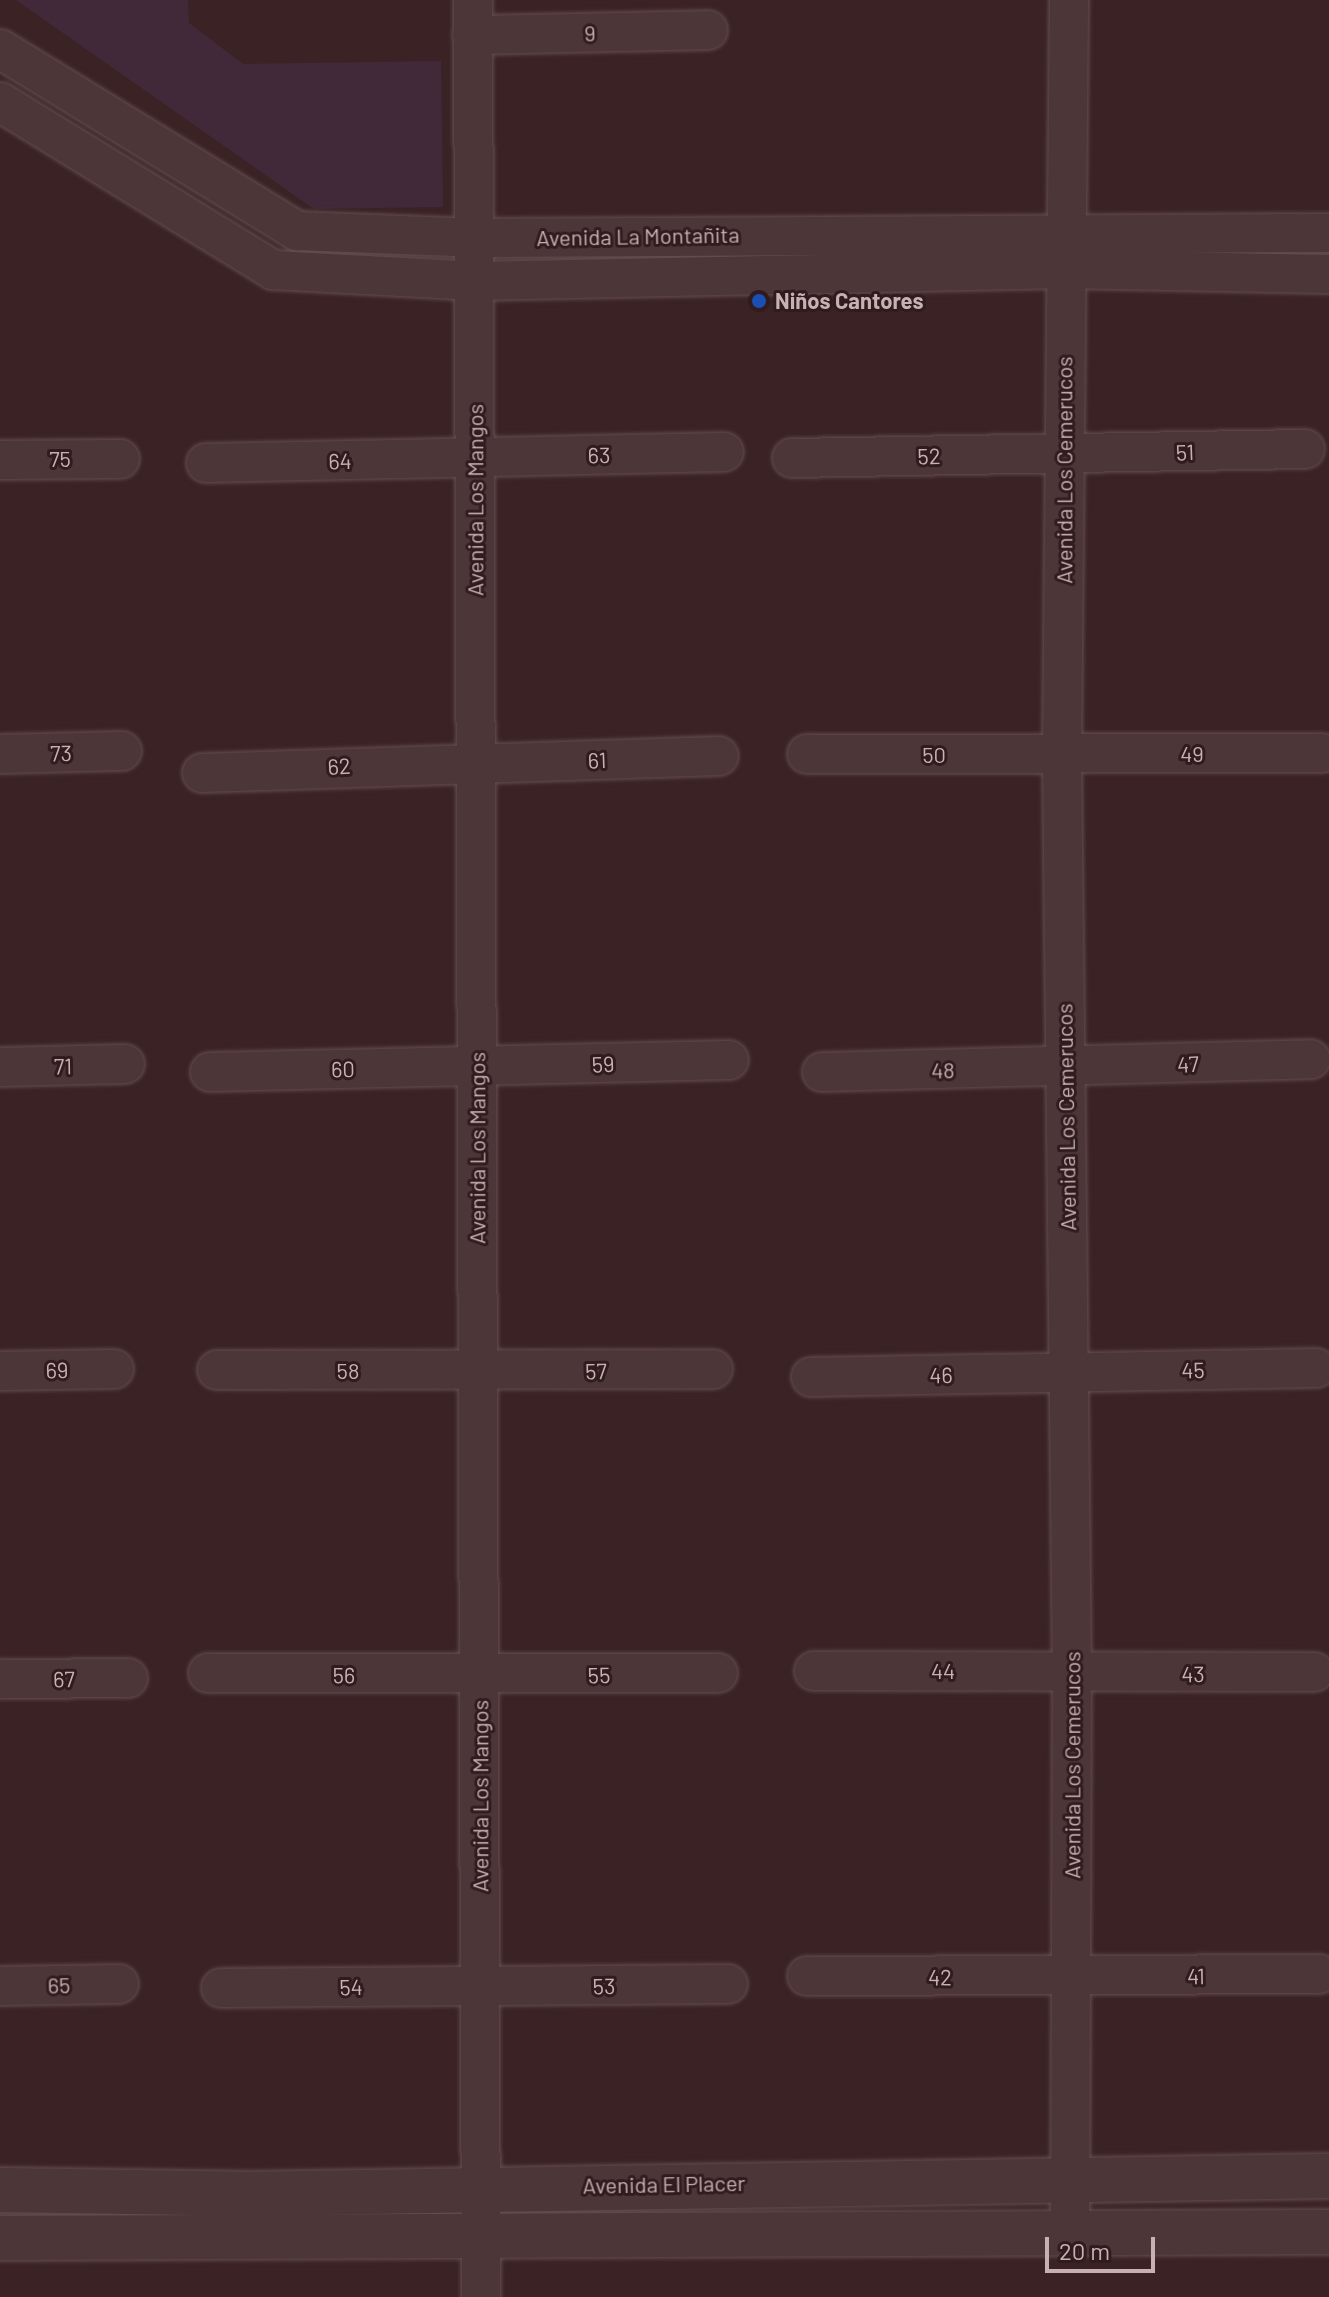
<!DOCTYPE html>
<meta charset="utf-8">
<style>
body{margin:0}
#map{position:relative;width:1329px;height:2297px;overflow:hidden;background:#3b2225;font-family:Barlow,sans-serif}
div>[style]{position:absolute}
.green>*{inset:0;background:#42293a}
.roads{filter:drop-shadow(0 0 2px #634e50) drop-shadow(0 0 2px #634e50)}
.minor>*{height:38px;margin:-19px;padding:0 19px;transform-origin:19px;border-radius:19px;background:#4c3638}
.tertiary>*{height:44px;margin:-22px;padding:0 22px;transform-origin:22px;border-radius:22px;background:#4c3638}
.dots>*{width:22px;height:22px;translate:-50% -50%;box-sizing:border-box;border:4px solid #301b1e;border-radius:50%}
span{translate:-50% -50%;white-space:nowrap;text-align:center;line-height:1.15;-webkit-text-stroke:6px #301b1e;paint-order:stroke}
.street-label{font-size:22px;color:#c7b1b3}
.poi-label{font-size:22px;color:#c7b1b3;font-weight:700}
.left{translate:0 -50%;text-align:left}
.scale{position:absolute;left:1045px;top:2237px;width:110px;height:36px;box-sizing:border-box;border:4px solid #c7b1b3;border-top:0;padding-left:10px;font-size:24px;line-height:28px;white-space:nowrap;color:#c7b1b3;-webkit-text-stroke:6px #301b1e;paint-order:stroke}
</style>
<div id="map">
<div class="green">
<i style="clip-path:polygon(16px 0,188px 0,189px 23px,243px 64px,441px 61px,443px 207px,314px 209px)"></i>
</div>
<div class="roads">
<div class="minor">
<i style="left:473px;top:0;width:2297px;rotate:89.8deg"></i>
<i style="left:1069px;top:0;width:755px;rotate:90.53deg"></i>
<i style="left:1062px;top:755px;width:917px;rotate:89.38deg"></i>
<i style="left:1072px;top:1672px;width:563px;rotate:90.2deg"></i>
<i style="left:472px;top:35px;width:236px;rotate:-1.2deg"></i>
<i style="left:0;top:49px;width:348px;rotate:31.5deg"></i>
<i style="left:297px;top:231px;width:179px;rotate:2.2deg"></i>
<i style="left:476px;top:238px;width:853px;rotate:-0.34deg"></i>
<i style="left:0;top:102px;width:321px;rotate:31.6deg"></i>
<i style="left:273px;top:270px;width:204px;rotate:3.1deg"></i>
<i style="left:477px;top:281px;width:587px;rotate:-1.17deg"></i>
<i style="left:1064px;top:269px;width:265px;rotate:1.1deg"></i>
<i style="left:792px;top:458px;width:513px;rotate:-1.01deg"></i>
<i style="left:0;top:460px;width:120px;rotate:-0.5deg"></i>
<i style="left:206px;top:463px;width:518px;rotate:-1.22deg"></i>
<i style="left:0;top:754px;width:122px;rotate:-1.4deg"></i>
<i style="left:807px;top:754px;width:515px;rotate:-0.11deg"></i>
<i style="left:202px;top:773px;width:517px;rotate:-1.88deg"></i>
<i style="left:0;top:1067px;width:125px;rotate:-1.4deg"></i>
<i style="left:210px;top:1072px;width:519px;rotate:-1.32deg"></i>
<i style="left:822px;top:1072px;width:489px;rotate:-1.5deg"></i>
<i style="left:217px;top:1370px;width:496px;rotate:-0.1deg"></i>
<i style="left:0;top:1371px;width:114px;rotate:-1deg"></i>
<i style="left:811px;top:1377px;width:505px;rotate:-1.02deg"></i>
<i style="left:814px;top:1671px;width:500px;rotate:0.11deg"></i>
<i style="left:208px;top:1673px;width:510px"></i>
<i style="left:0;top:1679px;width:128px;rotate:-0.4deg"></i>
<i style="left:807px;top:1976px;width:512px;rotate:-0.22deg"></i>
<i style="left:0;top:1986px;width:119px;rotate:-1deg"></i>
<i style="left:221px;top:1988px;width:507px;rotate:-0.45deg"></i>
</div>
<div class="tertiary">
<i style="left:0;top:2190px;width:244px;rotate:0.9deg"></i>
<i style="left:244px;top:2194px;width:1085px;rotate:-0.95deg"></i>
<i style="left:0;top:2238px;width:1329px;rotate:-0.26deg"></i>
</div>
</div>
<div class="dots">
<i style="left:759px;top:301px;background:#1a4fb4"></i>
</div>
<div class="street-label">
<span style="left:590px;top:33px;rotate:-1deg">9</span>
<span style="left:638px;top:236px;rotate:-1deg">Avenida La Montañita</span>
<span style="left:1185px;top:452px;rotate:-2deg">51</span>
<span style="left:599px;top:455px;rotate:-1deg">63</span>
<span style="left:929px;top:456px;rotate:-1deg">52</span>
<span style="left:60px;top:459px">75</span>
<span style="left:340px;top:461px;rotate:-1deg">64</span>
<span style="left:1064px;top:470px;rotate:-90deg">Avenida Los Cemerucos</span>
<span style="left:475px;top:500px;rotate:-90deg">Avenida Los Mangos</span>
<span style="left:61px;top:753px;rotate:-1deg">73</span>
<span style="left:1192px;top:754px">49</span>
<span style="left:934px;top:755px">50</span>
<span style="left:597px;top:760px;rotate:-2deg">61</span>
<span style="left:339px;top:766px;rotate:-3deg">62</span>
<span style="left:603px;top:1064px;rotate:-2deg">59</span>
<span style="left:1188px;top:1064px;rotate:-3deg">47</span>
<span style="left:63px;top:1066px;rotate:-1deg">71</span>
<span style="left:343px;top:1069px;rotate:-1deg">60</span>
<span style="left:943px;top:1070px;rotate:-1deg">48</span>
<span style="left:1066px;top:1117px;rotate:-91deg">Avenida Los Cemerucos</span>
<span style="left:477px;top:1148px;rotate:-90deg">Avenida Los Mangos</span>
<span style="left:57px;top:1370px;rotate:-1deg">69</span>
<span style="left:1193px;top:1370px;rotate:-1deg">45</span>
<span style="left:348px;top:1371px">58</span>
<span style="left:596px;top:1371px;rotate:-1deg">57</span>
<span style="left:941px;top:1375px;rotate:-1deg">46</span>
<span style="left:943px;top:1671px">44</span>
<span style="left:1193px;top:1674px;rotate:-1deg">43</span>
<span style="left:344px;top:1675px;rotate:1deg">56</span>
<span style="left:599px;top:1675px;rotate:-1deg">55</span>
<span style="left:64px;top:1679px;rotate:-1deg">67</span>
<span style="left:1072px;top:1765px;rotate:-90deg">Avenida Los Cemerucos</span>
<span style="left:480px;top:1796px;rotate:-90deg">Avenida Los Mangos</span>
<span style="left:1196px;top:1976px;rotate:-1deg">41</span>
<span style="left:940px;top:1977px;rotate:1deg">42</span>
<span style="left:59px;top:1985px;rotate:-1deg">65</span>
<span style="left:604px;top:1986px;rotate:-1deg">53</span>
<span style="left:351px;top:1987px;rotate:-1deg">54</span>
<span style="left:664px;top:2184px;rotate:-1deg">Avenida El Placer</span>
</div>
<div class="poi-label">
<span class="left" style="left:775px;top:301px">Niños Cantores</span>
</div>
<div class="scale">20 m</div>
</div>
